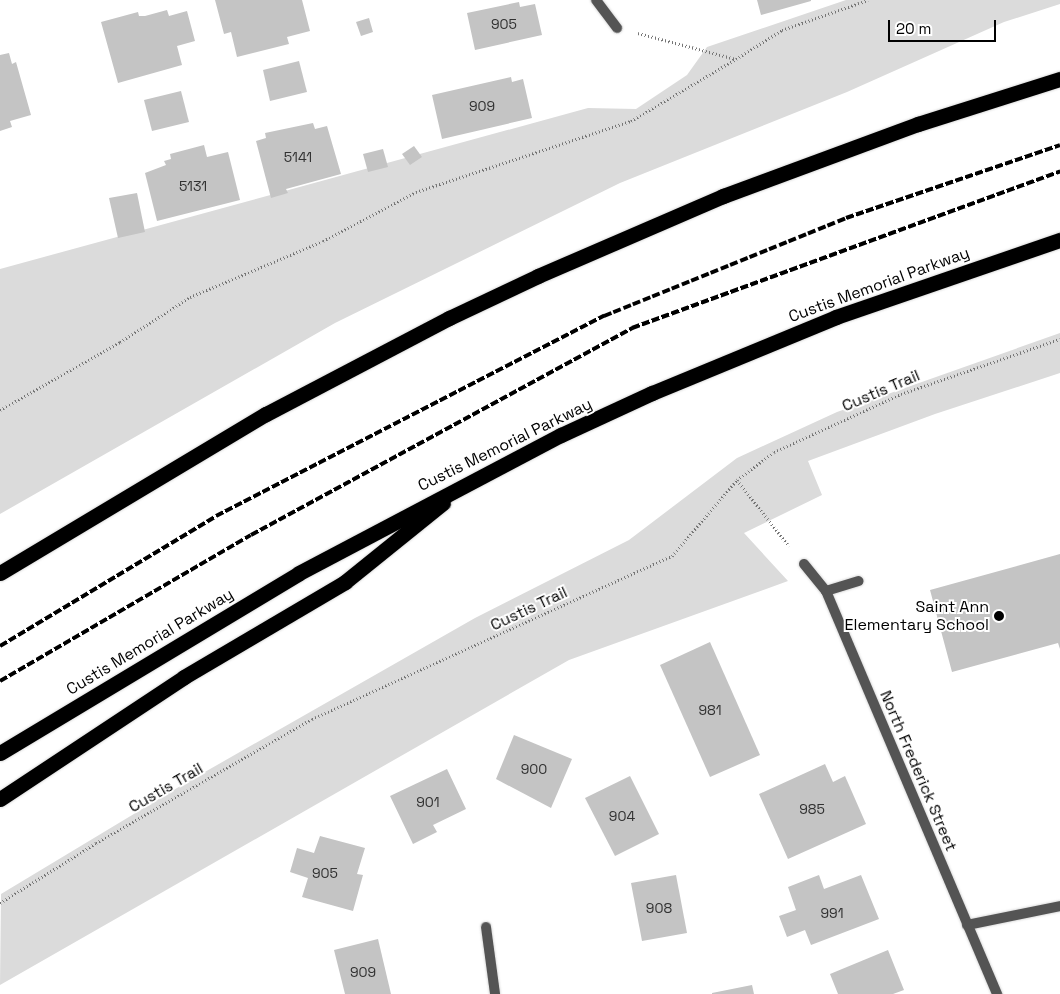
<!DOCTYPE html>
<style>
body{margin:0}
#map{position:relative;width:1060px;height:994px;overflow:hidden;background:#fff;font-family:"Space Grotesk",sans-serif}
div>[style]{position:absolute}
.green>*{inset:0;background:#dbdbdb}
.building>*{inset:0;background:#c4c4c4}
.path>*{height:3px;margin-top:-1.5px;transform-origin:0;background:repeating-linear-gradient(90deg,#767676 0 1px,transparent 0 3.5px)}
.roads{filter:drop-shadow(0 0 1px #dbdbdb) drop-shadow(0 0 1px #dbdbdb)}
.lane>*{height:10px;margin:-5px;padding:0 5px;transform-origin:5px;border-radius:5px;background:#545454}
.street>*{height:10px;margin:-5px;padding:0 5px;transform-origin:5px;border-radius:5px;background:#545454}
.highway>*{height:15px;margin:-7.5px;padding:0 7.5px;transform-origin:7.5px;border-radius:7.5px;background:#000}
.rail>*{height:4px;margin-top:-2px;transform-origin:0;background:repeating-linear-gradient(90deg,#000 0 8px,transparent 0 10.5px)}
.dots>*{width:14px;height:14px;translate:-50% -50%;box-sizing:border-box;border:2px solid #fff;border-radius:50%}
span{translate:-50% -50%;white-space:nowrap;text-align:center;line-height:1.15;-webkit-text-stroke:4px #fff;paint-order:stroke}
.number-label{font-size:14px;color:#313131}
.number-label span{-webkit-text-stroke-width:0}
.street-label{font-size:16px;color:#000}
.poi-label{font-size:16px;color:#000}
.right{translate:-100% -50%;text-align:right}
.scale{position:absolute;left:888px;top:20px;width:108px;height:22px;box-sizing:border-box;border:2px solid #000;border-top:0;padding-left:6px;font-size:15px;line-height:18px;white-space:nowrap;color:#000;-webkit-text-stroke:4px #fff;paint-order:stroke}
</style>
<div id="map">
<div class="green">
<i style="clip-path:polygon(846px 0,1060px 0,1060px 4px,1004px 22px,847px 92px,620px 183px,335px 323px,0 514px,0 269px,588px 108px,636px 109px,687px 75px,707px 47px)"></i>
<i style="clip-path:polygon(1060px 333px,1060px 373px,935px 414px,808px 461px,822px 495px,744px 533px,788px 581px,569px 660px,0 985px,1px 894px,182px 785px,475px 618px,629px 540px,737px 458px,837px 412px)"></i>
</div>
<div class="building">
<i style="clip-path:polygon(215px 0,302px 0,310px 31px,287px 37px,289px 44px,237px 57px,231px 32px,224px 34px)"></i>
<i style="clip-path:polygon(757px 0,811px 0,811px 1px,761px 15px)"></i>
<i style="clip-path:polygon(519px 2px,520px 7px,535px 4px,542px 35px,475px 50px,467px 13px)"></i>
<i style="clip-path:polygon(167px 10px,169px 16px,187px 11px,195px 41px,177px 46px,182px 65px,118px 83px,101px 22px,138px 12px,139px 16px,145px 16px)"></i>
<i style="clip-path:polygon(369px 18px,373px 32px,361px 36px,356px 22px)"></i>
<i style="clip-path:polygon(9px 53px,12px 64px,16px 62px,31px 115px,10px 121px,12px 127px,0 131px,0 55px)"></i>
<i style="clip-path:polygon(299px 61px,307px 92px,270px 101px,263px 70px)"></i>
<i style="clip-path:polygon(511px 77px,512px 82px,523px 79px,532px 118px,442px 139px,432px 95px)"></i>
<i style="clip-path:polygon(181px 91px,189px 122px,152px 131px,144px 100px)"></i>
<i style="clip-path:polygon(313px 123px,315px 129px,327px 126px,341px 174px,286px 189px,288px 193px,271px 198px,256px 141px,266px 138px,265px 133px)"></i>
<i style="clip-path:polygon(204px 145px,207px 157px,228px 152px,240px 200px,157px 221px,145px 173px,166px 165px,164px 161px,171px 159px,170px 154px)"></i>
<i style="clip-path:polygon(414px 146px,422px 157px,410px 165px,402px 154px)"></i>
<i style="clip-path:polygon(383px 149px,388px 167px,368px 172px,363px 154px)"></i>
<i style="clip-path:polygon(137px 193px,145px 232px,118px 238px,109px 198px)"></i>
<i style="clip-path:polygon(1060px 554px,1060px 649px,1058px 643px,952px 672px,930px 590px)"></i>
<i style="clip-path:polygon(710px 642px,760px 755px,710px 777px,660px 665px)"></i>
<i style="clip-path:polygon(514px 735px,572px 759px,551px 808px,496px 779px)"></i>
<i style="clip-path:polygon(825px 764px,833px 782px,845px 776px,866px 824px,788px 859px,759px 794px)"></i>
<i style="clip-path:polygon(447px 769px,466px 809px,433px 825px,437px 832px,413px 844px,390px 796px)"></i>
<i style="clip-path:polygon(630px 776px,659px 834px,615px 856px,585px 798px)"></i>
<i style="clip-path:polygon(320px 836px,365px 848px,357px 874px,363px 875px,353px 911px,302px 897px,308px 878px,290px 872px,297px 848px,314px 853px)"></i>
<i style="clip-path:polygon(676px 875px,687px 933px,642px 941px,631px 883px)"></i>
<i style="clip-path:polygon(819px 875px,824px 889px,861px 875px,879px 919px,811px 945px,805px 930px,787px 937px,779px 916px,796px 910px,788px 887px)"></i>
<i style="clip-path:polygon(378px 939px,391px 994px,345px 994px,334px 950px)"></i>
<i style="clip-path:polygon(888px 950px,904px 990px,893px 994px,838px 994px,830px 974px)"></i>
<i style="clip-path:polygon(752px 985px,754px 994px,712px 994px,712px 993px)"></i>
</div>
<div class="path">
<i style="left:638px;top:33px;width:101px;rotate:14.9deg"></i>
<i style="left:736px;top:59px;width:54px;rotate:-32.2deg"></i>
<i style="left:782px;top:30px;width:91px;rotate:-19.2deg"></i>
<i style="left:0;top:410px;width:138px;rotate:-29.5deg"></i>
<i style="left:120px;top:342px;width:83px;rotate:-32.7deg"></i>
<i style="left:190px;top:297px;width:144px;rotate:-22.8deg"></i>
<i style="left:323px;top:241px;width:105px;rotate:-27.8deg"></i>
<i style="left:416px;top:192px;width:226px;rotate:-18.3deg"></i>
<i style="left:631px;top:121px;width:122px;rotate:-30.6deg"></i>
<i style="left:737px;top:480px;width:84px;rotate:51.8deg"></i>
<i style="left:0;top:903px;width:113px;rotate:-32deg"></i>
<i style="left:96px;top:843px;width:249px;rotate:-29.9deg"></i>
<i style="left:312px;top:719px;width:395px;rotate:-24.4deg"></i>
<i style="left:672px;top:556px;width:100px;rotate:-49.5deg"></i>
<i style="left:737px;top:480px;width:46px;rotate:-37.1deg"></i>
<i style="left:774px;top:452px;width:140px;rotate:-24.5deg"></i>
<i style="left:901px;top:394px;width:168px;rotate:-19.1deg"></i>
</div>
<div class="roads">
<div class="lane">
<i style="left:826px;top:591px;width:34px;rotate:-17deg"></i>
<i style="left:967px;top:925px;width:95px;rotate:-11.5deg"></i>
</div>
<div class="street">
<i style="left:596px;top:0;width:35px;rotate:53deg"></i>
<i style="left:804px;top:564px;width:35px;rotate:51deg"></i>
<i style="left:826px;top:591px;width:438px;rotate:67deg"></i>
<i style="left:486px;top:927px;width:68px;rotate:82.3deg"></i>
</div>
<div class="highway">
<i style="left:0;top:573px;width:310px;rotate:-30.9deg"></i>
<i style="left:266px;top:414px;width:207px;rotate:-27.7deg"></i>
<i style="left:449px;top:318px;width:98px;rotate:-25.3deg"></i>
<i style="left:538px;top:276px;width:202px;rotate:-23.4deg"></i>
<i style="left:723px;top:196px;width:208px;rotate:-20.3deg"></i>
<i style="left:918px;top:124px;width:149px;rotate:-17.6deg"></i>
<i style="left:0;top:753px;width:349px;rotate:-31deg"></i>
<i style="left:299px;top:573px;width:296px;rotate:-27.8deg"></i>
<i style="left:561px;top:435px;width:100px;rotate:-24.8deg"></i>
<i style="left:652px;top:393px;width:199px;rotate:-22.4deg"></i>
<i style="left:836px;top:317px;width:237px;rotate:-19deg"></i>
<i style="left:0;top:799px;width:221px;rotate:-33.5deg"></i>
<i style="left:184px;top:677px;width:187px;rotate:-30.5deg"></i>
<i style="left:345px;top:582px;width:126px;rotate:-38.9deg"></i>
</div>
</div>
<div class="rail">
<i style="left:0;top:646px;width:252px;rotate:-31deg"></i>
<i style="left:216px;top:516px;width:437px;rotate:-27.3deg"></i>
<i style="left:604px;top:316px;width:261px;rotate:-22deg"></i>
<i style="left:846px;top:218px;width:226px;rotate:-18.8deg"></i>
<i style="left:0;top:681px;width:290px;rotate:-30.2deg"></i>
<i style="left:251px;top:535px;width:434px;rotate:-28.5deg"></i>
<i style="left:632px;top:328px;width:456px;rotate:-20.1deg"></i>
</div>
<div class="dots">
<i style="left:999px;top:616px;background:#000"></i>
</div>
<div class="number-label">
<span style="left:504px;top:24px">905</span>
<span style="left:482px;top:106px">909</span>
<span style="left:298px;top:157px">5141</span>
<span style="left:193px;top:186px">5131</span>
<span style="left:710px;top:710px">981</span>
<span style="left:534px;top:769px">900</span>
<span style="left:428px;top:802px">901</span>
<span style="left:812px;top:809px">985</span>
<span style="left:622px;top:816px">904</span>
<span style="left:325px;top:873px">905</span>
<span style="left:659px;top:908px">908</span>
<span style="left:832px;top:913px">991</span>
<span style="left:363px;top:972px">909</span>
</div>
<div class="street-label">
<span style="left:879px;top:285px;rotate:-20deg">Custis Memorial Parkway</span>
<span style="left:881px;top:391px;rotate:-23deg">Custis Trail</span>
<span style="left:505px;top:445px;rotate:-26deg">Custis Memorial Parkway</span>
<span style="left:529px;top:609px;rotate:-25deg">Custis Trail</span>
<span style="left:150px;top:642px;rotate:-31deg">Custis Memorial Parkway</span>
<span style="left:918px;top:771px;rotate:67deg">North Frederick Street</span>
<span style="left:166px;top:788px;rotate:-30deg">Custis Trail</span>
</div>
<div class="poi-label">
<span class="right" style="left:989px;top:616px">Saint Ann<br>Elementary School</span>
</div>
<div class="scale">20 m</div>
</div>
